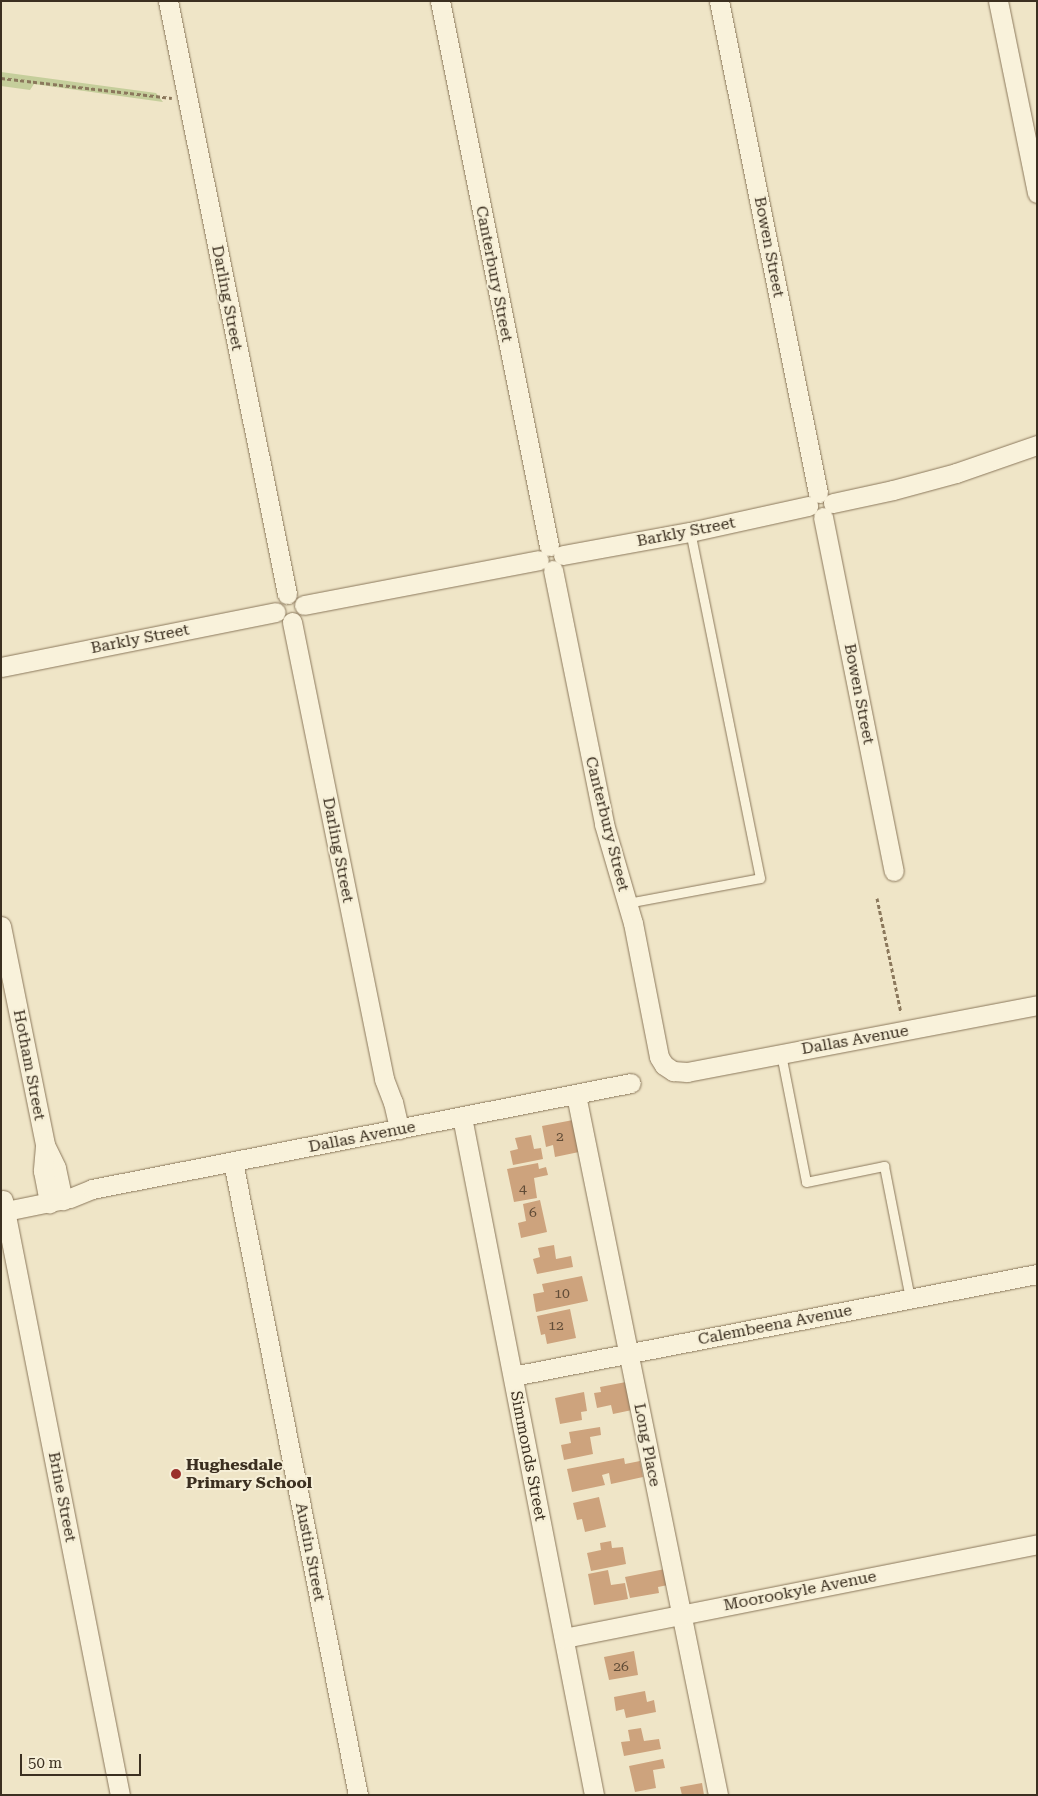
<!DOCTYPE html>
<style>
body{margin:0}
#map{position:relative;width:1038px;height:1796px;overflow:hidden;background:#efe5c7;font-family:"Roboto Serif",serif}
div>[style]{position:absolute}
.green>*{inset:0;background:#c5ce9b}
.building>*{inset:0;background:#cda37d}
.path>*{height:3px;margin-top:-1.5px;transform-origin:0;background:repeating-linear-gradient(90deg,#8b785c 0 4px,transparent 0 6.5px)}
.roads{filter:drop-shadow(0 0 1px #8b785c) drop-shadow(0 0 1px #8b785c)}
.service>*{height:9px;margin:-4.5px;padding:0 4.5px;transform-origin:4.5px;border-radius:4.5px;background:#f9f2db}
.minor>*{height:19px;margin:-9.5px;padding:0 9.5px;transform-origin:9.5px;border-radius:9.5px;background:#f9f2db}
.dots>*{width:14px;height:14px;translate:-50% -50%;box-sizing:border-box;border:2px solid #f6efd7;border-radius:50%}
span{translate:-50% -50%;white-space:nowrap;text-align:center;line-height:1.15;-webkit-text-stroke:4px #f6efd7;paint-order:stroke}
.number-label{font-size:14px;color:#604c37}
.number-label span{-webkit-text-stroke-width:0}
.street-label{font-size:16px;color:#3b2f20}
.poi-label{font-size:16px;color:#3b2f20;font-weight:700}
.left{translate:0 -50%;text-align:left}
.frame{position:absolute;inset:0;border:2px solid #3b2f20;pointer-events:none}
.scale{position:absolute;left:20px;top:1754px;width:121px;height:22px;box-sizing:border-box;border:2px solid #3b2f20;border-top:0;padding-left:6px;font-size:15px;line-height:18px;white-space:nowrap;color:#3b2f20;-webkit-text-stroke:4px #f6efd7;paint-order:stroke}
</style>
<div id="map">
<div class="green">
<i style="clip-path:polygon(1px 72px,156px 93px,163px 102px,34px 84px,30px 90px,1px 86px)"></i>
</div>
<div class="building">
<i style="clip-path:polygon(573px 1120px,579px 1152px,555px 1157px,553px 1145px,546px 1147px,542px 1126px)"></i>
<i style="clip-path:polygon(531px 1135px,534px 1149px,541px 1148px,543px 1159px,513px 1165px,510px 1151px,518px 1149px,515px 1138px)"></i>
<i style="clip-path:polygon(538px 1163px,539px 1169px,546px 1167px,548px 1175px,534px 1178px,537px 1198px,514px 1202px,507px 1169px)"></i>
<i style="clip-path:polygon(540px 1200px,547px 1232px,521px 1238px,518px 1223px,526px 1221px,523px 1204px)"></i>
<i style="clip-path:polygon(554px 1245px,556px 1259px,571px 1256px,573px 1267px,537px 1274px,533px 1259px,540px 1257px,538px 1248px)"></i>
<i style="clip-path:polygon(582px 1276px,588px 1301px,536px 1312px,533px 1294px,544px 1292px,542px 1284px)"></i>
<i style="clip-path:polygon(570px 1309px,576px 1338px,547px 1344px,545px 1334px,541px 1335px,537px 1316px)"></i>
<i style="clip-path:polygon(626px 1382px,632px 1410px,613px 1414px,611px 1405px,597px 1408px,594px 1393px,601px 1392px,600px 1387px)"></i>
<i style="clip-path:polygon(584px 1392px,587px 1411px,581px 1412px,582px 1420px,560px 1424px,555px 1398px)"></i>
<i style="clip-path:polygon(600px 1427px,601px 1435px,590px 1437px,593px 1454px,564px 1460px,561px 1445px,571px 1443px,569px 1432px)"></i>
<i style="clip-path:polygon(624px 1458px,625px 1464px,640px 1461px,643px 1477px,611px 1484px,609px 1473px,602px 1475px,605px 1485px,572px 1492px,567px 1469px)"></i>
<i style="clip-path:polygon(599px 1497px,606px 1527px,585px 1532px,582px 1519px,577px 1520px,573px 1503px)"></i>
<i style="clip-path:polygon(611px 1541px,612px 1548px,623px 1547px,626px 1564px,591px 1571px,587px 1553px,601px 1550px,600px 1543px)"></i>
<i style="clip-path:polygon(665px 1569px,668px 1585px,658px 1587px,659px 1593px,630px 1598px,625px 1577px)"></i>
<i style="clip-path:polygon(608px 1570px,611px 1585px,625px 1583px,628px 1599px,594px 1605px,588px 1574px)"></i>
<i style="clip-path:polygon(634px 1651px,638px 1675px,609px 1680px,604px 1657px)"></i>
<i style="clip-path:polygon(645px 1691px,647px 1702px,654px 1700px,656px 1712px,626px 1718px,624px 1709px,616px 1711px,614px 1697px)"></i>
<i style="clip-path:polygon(641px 1728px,644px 1741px,659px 1739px,661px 1749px,624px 1756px,621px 1742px,630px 1741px,628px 1730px)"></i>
<i style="clip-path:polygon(663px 1759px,665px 1768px,653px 1770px,656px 1788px,635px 1792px,629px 1766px)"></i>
<i style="clip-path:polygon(702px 1783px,704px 1795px,682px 1795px,680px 1787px)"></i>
</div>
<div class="path">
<i style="left:1px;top:78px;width:172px;rotate:6.7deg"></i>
<i style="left:877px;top:898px;width:117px;rotate:78.2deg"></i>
</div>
<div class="roads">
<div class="service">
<i style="left:627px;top:903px;width:135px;rotate:-10.6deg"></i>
<i style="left:760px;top:878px;width:353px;rotate:-101.4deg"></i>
<i style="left:781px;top:1054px;width:130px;rotate:78.9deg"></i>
<i style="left:806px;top:1182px;width:80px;rotate:-11.6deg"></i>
<i style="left:884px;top:1166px;width:135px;rotate:78.9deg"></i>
</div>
<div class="minor">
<i style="left:168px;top:1px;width:605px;rotate:78.65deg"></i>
<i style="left:440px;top:1px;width:556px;rotate:78.69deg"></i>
<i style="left:719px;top:1px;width:502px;rotate:78.62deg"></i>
<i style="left:998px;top:1px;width:196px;rotate:78.5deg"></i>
<i style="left:833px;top:503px;width:61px;rotate:-12.2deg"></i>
<i style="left:893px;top:490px;width:65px;rotate:-15.1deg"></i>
<i style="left:956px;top:473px;width:86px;rotate:-19.1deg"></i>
<i style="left:823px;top:517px;width:361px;rotate:78.7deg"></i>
<i style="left:563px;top:555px;width:129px;rotate:-10.3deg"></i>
<i style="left:690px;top:532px;width:121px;rotate:-12.4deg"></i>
<i style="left:553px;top:570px;width:259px;rotate:78.6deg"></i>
<i style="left:604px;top:824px;width:103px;rotate:73.7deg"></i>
<i style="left:633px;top:923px;width:136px;rotate:79deg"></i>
<i style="left:659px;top:1057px;width:9px;rotate:58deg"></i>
<i style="left:664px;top:1065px;width:11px;rotate:34deg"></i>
<i style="left:673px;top:1071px;width:14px;rotate:4deg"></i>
<i style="left:687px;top:1072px;width:356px;rotate:-10.8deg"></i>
<i style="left:304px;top:605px;width:239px;rotate:-10.8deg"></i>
<i style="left:292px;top:622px;width:466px;rotate:78.6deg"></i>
<i style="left:384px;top:1079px;width:25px;rotate:69deg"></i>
<i style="left:393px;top:1102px;width:28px;rotate:77deg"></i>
<i style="left:1px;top:667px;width:280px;rotate:-11.3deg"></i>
<i style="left:1px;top:926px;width:223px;rotate:78.6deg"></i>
<i style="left:45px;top:1145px;width:25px;rotate:64deg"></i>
<i style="left:56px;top:1168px;width:33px;rotate:78deg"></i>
<i style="left:576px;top:1095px;width:714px;rotate:78.53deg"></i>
<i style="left:462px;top:1117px;width:691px;rotate:78.98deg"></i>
<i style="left:45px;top:1146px;width:25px;rotate:95deg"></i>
<i style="left:43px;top:1171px;width:33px;rotate:79deg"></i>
<i style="left:233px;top:1162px;width:645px;rotate:78.83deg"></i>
<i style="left:3px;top:1200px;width:606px;rotate:78.88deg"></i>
<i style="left:1px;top:1212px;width:70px;rotate:-11.5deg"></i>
<i style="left:70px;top:1198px;width:24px;rotate:-22deg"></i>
<i style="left:92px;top:1189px;width:549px;rotate:-11.13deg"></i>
<i style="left:513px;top:1376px;width:534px;rotate:-11.02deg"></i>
<i style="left:564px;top:1638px;width:482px;rotate:-11.2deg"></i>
</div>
</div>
<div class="dots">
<i style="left:176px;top:1474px;background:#9b302b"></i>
</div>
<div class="number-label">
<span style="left:560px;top:1136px">2</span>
<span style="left:523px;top:1188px">4</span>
<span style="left:533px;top:1212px">6</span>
<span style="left:562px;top:1293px">10</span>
<span style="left:556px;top:1325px">12</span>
<span style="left:621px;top:1666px">26</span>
</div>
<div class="street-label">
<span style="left:769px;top:247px;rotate:79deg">Bowen Street</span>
<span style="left:494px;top:274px;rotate:79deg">Canterbury Street</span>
<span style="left:227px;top:298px;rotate:79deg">Darling Street</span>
<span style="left:686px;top:532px;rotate:-11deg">Barkly Street</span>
<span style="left:140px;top:639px;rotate:-11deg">Barkly Street</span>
<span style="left:859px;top:694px;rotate:79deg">Bowen Street</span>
<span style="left:607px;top:824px;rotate:76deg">Canterbury Street</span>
<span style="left:338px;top:850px;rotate:79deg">Darling Street</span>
<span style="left:855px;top:1040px;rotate:-10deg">Dallas Avenue</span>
<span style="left:29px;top:1065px;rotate:79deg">Hotham Street</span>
<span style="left:362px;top:1137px;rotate:-11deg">Dallas Avenue</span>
<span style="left:775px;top:1325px;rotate:-11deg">Calembeena Avenue</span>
<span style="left:647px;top:1445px;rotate:79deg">Long Place</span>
<span style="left:528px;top:1456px;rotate:79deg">Simmonds Street</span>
<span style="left:62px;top:1497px;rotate:79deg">Brine Street</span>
<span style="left:310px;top:1552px;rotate:79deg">Austin Street</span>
<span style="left:800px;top:1591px;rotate:-11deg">Moorookyle Avenue</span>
</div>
<div class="poi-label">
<span class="left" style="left:186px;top:1474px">Hughesdale<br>Primary School</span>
</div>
<div class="frame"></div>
<div class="scale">50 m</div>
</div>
